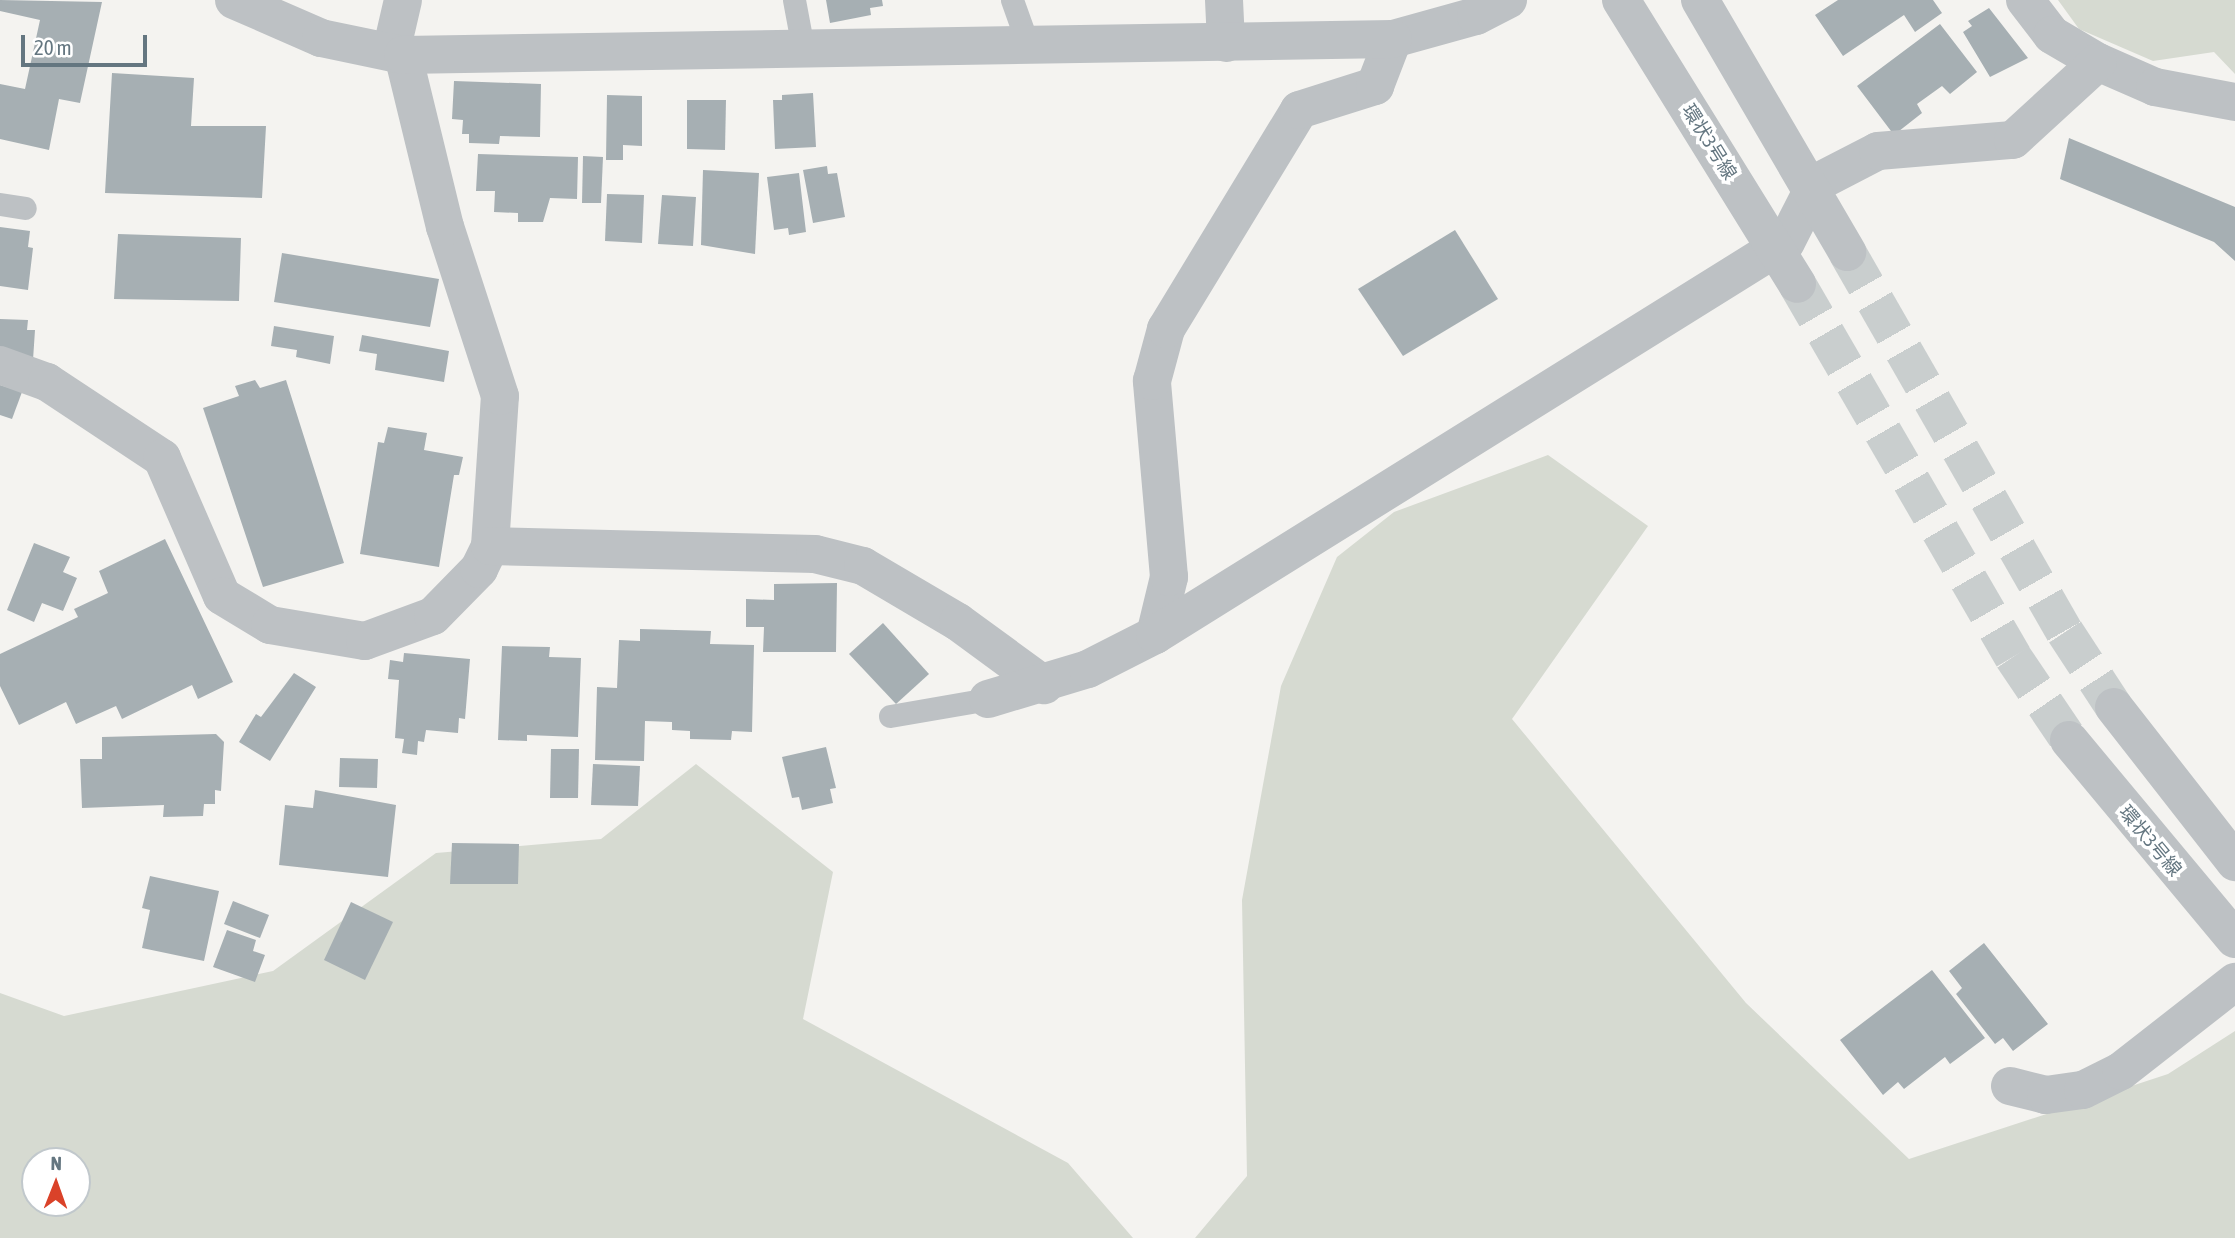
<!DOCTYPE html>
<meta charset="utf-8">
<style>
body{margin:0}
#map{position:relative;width:2235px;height:1238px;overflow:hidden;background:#f4f3f0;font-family:"Asap Condensed","Noto Sans JP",sans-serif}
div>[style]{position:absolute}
.green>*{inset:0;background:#d6dad1}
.building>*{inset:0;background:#a6afb3}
.tertiary-tunnel>*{height:38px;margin-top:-19px;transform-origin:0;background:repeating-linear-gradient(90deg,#c9cece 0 38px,transparent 0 57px)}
.service>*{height:23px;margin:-11.5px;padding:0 11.5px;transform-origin:11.5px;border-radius:11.5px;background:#bdc1c4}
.minor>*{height:38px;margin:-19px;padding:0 19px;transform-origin:19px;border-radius:19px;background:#bdc1c4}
.tertiary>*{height:38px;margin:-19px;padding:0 19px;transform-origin:19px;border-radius:19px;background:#bdc1c4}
.tertiary-bridge>*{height:38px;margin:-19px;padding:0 19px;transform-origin:19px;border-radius:19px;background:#bdc1c4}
span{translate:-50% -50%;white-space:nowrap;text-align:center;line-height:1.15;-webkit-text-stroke:7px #fff;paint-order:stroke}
.street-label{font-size:19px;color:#647680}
.north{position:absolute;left:21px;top:1147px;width:70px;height:70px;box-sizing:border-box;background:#fff;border:2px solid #c1c8cc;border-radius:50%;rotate:1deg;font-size:19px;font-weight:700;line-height:28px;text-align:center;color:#647680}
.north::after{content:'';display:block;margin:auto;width:24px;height:32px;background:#da4229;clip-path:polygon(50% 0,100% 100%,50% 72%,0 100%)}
.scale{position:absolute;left:21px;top:35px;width:126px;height:32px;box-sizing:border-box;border:4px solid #647680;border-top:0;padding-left:9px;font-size:21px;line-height:24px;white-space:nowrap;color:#647680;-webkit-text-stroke:5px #fff;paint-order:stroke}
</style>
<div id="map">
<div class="green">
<i style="clip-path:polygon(2058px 0,2235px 0,2235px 74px,2214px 52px,2153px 61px,2079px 29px)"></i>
<i style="clip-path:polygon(1548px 455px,1648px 526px,1512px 719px,1746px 1003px,1909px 1159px,2168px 1074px,2235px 1031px,2235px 1238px,1195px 1238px,1247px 1176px,1242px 900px,1281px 686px,1337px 557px,1394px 512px)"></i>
<i style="clip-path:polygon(evenodd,696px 764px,833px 872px,803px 1019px,1068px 1163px,1133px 1238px,0 1238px,0 993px,64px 1016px,273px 971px,436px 853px,601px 839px,696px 764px,35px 1161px,77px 1161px,77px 1203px,35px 1203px,35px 1161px)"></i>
</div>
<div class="building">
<i style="clip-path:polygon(0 0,102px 2px,80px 103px,59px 99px,49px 150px,0 139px,0 84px,25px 89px,40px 20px,0 11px)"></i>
<i style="clip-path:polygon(826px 0,882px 0,883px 6px,870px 8px,871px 15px,830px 23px)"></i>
<i style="clip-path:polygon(1838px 0,1933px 0,1942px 13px,1915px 32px,1904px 15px,1843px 56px,1815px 15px)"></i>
<i style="clip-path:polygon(1989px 8px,2028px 58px,1990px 77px,1963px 32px,1972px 26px,1968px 21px)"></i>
<i style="clip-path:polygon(1940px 24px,1977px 72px,1950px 94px,1942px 86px,1917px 104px,1922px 113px,1894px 135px,1857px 86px)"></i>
<i style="clip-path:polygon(112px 73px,194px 78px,191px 126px,266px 126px,262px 198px,105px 193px)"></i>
<i style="clip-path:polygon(454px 81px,541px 84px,540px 137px,500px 136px,499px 144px,469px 143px,469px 134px,462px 134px,463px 120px,452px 119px)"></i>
<i style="clip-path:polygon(813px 93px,816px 147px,775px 149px,773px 100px,782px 100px,782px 95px)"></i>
<i style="clip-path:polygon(607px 95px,642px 96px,642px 146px,623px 145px,623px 160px,606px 160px)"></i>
<i style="clip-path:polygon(687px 100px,726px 100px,725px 150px,687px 149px)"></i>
<i style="clip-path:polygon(2069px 138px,2235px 207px,2235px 261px,2214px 242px,2060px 179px)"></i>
<i style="clip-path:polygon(478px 154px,578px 157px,577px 199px,550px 198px,543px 222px,518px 222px,518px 213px,494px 212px,495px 191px,476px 191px)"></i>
<i style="clip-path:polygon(583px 156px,603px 157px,601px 203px,582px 203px)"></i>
<i style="clip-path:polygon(827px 166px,828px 174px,837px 173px,845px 217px,813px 223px,803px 170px)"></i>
<i style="clip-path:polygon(703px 170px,759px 173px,755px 254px,701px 245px)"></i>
<i style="clip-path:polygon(799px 173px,806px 232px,789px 235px,788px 228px,774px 230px,767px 177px)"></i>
<i style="clip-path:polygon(607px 194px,644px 195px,642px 243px,605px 241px)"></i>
<i style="clip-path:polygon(662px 195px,696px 197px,693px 246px,658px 244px)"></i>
<i style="clip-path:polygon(0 227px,30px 231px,28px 247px,33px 248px,28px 290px,0 286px)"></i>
<i style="clip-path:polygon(1455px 230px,1498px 299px,1403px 356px,1358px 289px)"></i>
<i style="clip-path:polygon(118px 234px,241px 238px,239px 301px,114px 299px)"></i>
<i style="clip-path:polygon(282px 253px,439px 279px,430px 327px,274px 302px)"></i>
<i style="clip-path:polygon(0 319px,28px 320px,27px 330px,35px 330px,33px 360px,0 353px)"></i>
<i style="clip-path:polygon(274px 326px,334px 336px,330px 364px,296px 357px,297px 350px,271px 346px)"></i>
<i style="clip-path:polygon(362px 335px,449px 351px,444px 382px,375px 370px,377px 354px,359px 351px)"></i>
<i style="clip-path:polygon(255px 380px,260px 388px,286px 380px,344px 563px,263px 587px,203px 408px,239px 396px,235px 386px)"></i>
<i style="clip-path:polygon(0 385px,22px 392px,12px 419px,0 415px)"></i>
<i style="clip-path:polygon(388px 427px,427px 433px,424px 450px,463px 457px,459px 475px,454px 475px,439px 567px,360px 554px,378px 442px,384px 443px)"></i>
<i style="clip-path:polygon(165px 539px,233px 682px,198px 699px,192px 685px,122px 719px,116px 706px,76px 724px,66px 702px,19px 725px,0 686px,0 654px,78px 617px,74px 609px,108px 593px,99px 571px)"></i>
<i style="clip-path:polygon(34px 543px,70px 557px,63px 572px,77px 578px,63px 611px,42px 603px,34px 622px,7px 610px)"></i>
<i style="clip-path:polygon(837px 583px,836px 652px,763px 652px,764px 627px,746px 627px,746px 599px,774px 600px,774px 584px)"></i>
<i style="clip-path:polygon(883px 623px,929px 674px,896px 704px,849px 654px)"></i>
<i style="clip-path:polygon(640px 629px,711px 631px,710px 644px,754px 645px,752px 732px,732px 731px,731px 740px,690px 739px,690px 731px,672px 730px,672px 722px,645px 721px,644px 761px,595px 760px,597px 687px,617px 688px,619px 640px,640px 641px)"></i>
<i style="clip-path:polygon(502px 646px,550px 647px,549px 657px,581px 658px,578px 737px,527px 735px,527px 741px,498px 740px)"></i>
<i style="clip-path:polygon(404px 653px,470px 659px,465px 719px,459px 718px,458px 733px,426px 730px,424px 742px,418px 741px,417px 755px,402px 753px,404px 739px,395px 738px,399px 680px,388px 679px,390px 660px,403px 662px)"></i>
<i style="clip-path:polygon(294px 673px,316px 687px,270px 761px,239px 742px,256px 714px,261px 717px)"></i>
<i style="clip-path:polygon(216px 734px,224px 742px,221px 791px,215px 790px,215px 804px,204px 804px,203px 816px,163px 817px,164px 805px,82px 808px,80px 759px,102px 759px,102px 737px)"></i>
<i style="clip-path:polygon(826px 747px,836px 788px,830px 789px,833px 803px,802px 810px,799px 797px,792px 798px,782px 757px)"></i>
<i style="clip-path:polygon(551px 749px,579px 749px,578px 798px,550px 798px)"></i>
<i style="clip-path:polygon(340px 758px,378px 759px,377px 788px,339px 787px)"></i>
<i style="clip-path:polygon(593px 764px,640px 766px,638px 806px,591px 805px)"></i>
<i style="clip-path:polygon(315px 790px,396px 805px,388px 877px,279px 865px,285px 805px,313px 808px)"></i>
<i style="clip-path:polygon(452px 843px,519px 844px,518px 884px,450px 884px)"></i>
<i style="clip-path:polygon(150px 876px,219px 891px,204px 961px,142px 948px,150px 910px,142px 908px)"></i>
<i style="clip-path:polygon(233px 901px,269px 915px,260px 938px,224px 924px)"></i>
<i style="clip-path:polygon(351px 902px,393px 922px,365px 980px,324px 960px)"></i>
<i style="clip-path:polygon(227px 930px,256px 940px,253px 951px,265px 955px,255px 982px,213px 967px)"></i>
<i style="clip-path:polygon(1984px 943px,2048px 1024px,2013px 1051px,2003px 1038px,1995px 1044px,1956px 994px,1962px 988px,1949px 971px)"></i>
<i style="clip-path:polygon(1932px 970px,1985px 1038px,1950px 1064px,1945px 1057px,1904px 1089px,1898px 1082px,1883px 1095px,1840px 1040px)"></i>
</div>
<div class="tertiary-tunnel">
<i style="left:1847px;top:252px;width:438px;rotate:60.2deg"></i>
<i style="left:2065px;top:632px;width:90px;rotate:56.8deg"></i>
<i style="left:1797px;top:284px;width:431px;rotate:59.9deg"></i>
<i style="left:2013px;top:657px;width:100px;rotate:56deg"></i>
</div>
<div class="service">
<i style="left:794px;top:0;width:49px;rotate:79.4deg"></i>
<i style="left:1012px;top:0;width:48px;rotate:70.4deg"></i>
<i style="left:0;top:204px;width:25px;rotate:9deg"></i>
<i style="left:890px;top:716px;width:99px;rotate:-9.8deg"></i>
</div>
<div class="minor">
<i style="left:1224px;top:0;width:43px;rotate:87.3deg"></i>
<i style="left:2025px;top:0;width:44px;rotate:52.4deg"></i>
<i style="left:2052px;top:35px;width:53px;rotate:30.4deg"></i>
<i style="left:2098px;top:62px;width:62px;rotate:23.7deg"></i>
<i style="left:2155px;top:87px;width:81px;rotate:10.6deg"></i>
<i style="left:391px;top:52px;width:53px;rotate:-77deg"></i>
<i style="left:0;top:365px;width:50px;rotate:19.9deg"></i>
<i style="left:47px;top:382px;width:138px;rotate:33.5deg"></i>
<i style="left:162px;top:458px;width:150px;rotate:66.5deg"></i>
<i style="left:222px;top:596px;width:56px;rotate:31.1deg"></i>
<i style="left:270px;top:625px;width:96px;rotate:9.6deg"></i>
<i style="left:365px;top:641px;width:72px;rotate:-20.2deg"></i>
<i style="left:433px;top:616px;width:66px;rotate:-45.6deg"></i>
<i style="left:479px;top:569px;width:25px;rotate:-64deg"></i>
<i style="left:490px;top:546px;width:150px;rotate:-86.2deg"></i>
<i style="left:500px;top:396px;width:178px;rotate:-108deg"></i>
<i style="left:445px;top:227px;width:177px;rotate:-103.7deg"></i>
<i style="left:490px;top:546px;width:325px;rotate:1.4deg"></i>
<i style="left:815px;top:554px;width:49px;rotate:14deg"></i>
<i style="left:863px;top:566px;width:110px;rotate:30.5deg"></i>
<i style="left:958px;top:622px;width:107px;rotate:36.2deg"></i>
<i style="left:1155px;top:635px;width:60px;rotate:-76.4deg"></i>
<i style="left:1169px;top:577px;width:197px;rotate:-95deg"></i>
<i style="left:1152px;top:381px;width:54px;rotate:-74.9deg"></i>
<i style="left:1166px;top:329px;width:256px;rotate:-58.7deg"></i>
<i style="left:1299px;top:110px;width:80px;rotate:-17.5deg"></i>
<i style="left:1375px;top:86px;width:50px;rotate:-69deg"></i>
<i style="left:1393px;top:39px;width:86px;rotate:-15.5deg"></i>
<i style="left:1476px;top:16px;width:36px;rotate:-27deg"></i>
<i style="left:988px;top:699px;width:104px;rotate:-16.7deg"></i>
<i style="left:1088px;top:669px;width:75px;rotate:-26.9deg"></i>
<i style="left:1155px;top:635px;width:743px;rotate:-31.92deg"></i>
<i style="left:1786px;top:242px;width:66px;rotate:-63deg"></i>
<i style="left:1816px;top:183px;width:70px;rotate:-27.3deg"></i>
<i style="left:1878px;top:151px;width:135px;rotate:-4.7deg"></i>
<i style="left:2013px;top:140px;width:115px;rotate:-42.5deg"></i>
<i style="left:2010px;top:1086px;width:37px;rotate:14deg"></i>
<i style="left:2046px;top:1095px;width:37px;rotate:-8deg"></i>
<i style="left:2083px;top:1090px;width:42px;rotate:-26.6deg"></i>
<i style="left:2121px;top:1071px;width:145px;rotate:-38deg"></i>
</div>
<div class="tertiary">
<i style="left:234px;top:0;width:95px;rotate:23.6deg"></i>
<i style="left:321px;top:38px;width:84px;rotate:11.7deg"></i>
<i style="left:403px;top:55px;width:990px;rotate:-0.93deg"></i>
<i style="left:2114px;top:707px;width:197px;rotate:52deg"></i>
<i style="left:2069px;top:740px;width:259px;rotate:50.2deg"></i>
</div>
<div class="tertiary-bridge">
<i style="left:1621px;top:0;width:334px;rotate:58.2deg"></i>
<i style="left:1700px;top:0;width:292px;rotate:59.7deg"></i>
</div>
<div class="street-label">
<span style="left:1709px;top:142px;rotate:58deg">環状3号線</span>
<span style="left:2150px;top:841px;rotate:50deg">環状3号線</span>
</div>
<div class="north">N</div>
<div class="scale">20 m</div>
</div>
